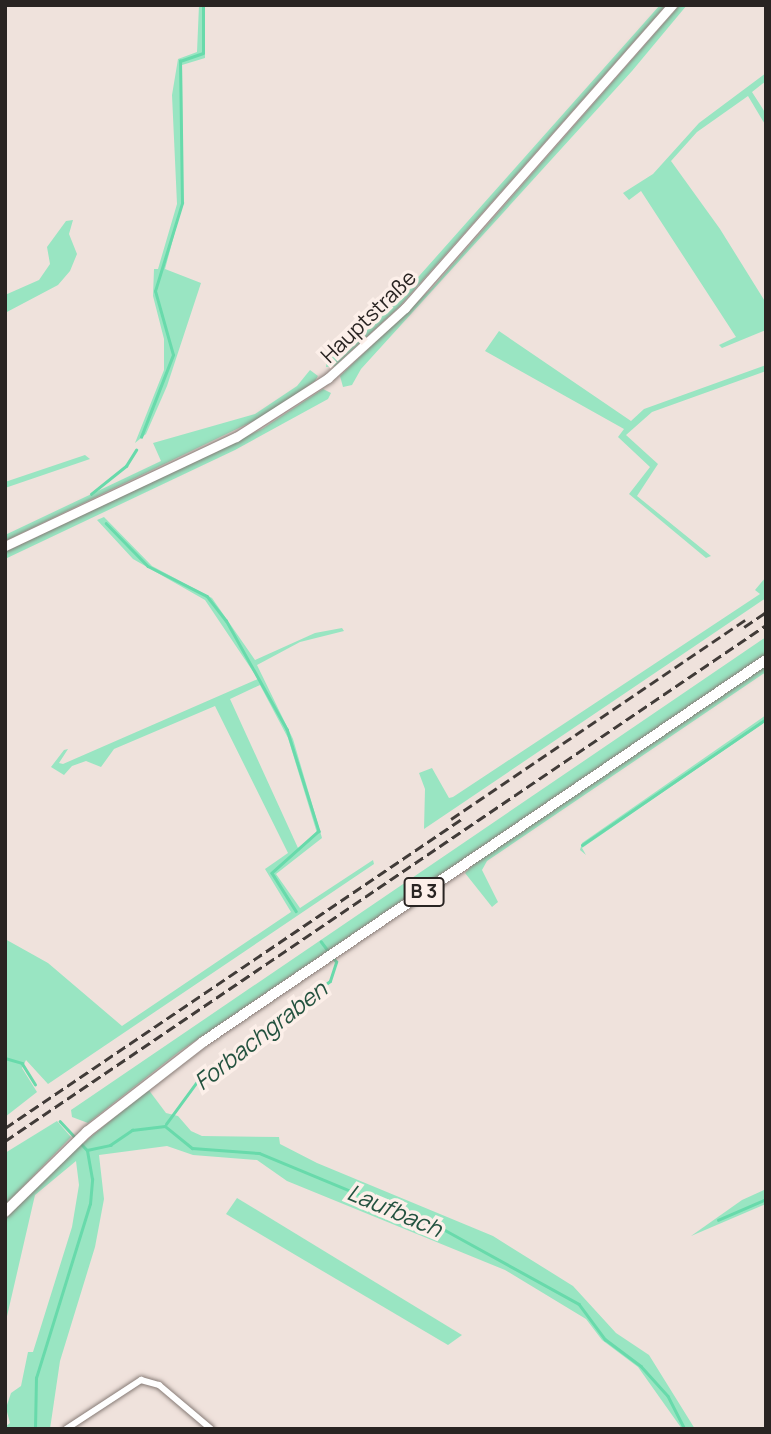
<!DOCTYPE html>
<meta charset="utf-8">
<style>
body{margin:0}
#map{position:relative;width:771px;height:1434px;overflow:hidden;background:#efe2dc;font-family:Manrope,sans-serif}
div>[style]{position:absolute}
.green>*{inset:0;background:#99e5c2}
.stream>*{height:2.5px;margin:-1.25px;padding:0 1.25px;transform-origin:1.25px;border-radius:1.25px;background:#68daab}
.roads{filter:drop-shadow(0 0 2px #877b76) drop-shadow(0 0 2px #877b76)}
.street>*{height:6px;margin:-3px;padding:0 3px;transform-origin:3px;border-radius:3px;background:#fff}
.secondary>*{height:9px;margin:-4.5px;padding:0 4.5px;transform-origin:4.5px;border-radius:4.5px;background:#fff}
.primary>*{height:10px;margin:-5px;padding:0 5px;transform-origin:5px;border-radius:5px;background:#fff}
.rail>*{height:2.5px;margin-top:-1.25px;transform-origin:0;background:repeating-linear-gradient(90deg,#413b38 0 10px,transparent 0 15px)}
span{translate:-50% -50%;white-space:nowrap;text-align:center;line-height:1.15;-webkit-text-stroke:7px #fcefe9;paint-order:stroke}
.shield-label span{padding:2px 5px;background:#fcefe9;border:2px solid;border-radius:5px;-webkit-text-stroke-width:0}
.shield-label{font-size:19px;color:#292422;font-weight:700}
.street-label{font-size:21px;color:#292422}
.water-label{font-size:23px;color:#23523f;font-style:italic}
.frame{position:absolute;inset:0;border:7px solid #292422;pointer-events:none}
</style>
<div id="map">
<div class="green">
<i style="clip-path:polygon(199px 5px,205px 5px,205px 58px,182px 65px,183px 202px,165px 269px,201px 283px,167px 386px,146px 434px,135px 443px,164px 370px,164px 339px,153px 296px,154px 269px,158px 269px,177px 204px,172px 95px,178px 59px,197px 52px)"></i>
<i style="clip-path:polygon(660px 5px,666px 5px,399px 307px,335px 366px,326px 367px,327px 357px,352px 344px,388px 311px)"></i>
<i style="clip-path:polygon(680px 5px,687px 5px,632px 71px,361px 369px,352px 385px,343px 387px,340px 376px,432px 288px)"></i>
<i style="clip-path:polygon(766px 73px,766px 81px,752px 92px,766px 114px,766px 126px,748px 96px,697px 132px,671px 161px,720px 229px,766px 303px,766px 330px,722px 348px,719px 345px,736px 337px,641px 191px,629px 200px,623px 193px,653px 174px,699px 123px)"></i>
<i style="clip-path:polygon(73px 220px,69px 234px,77px 254px,70px 271px,58px 285px,5px 313px,5px 295px,39px 280px,50px 264px,47px 247px,66px 221px)"></i>
<i style="clip-path:polygon(499px 331px,631px 421px,644px 409px,766px 365px,766px 371px,652px 412px,626px 435px,658px 464px,637px 496px,711px 556px,706px 558px,629px 494px,650px 467px,618px 437px,624px 429px,485px 351px)"></i>
<i style="clip-path:polygon(310px 370px,318px 376px,315px 381px,266px 415px,5px 541px,5px 535px,161px 461px,153px 443px,255px 414px,297px 386px)"></i>
<i style="clip-path:polygon(323px 389px,331px 393px,328px 399px,235px 450px,5px 559px,5px 552px,262px 429px)"></i>
<i style="clip-path:polygon(85px 455px,90px 459px,5px 488px,5px 482px)"></i>
<i style="clip-path:polygon(evenodd,104px 517px,152px 566px,212px 598px,255px 660px,315px 633px,342px 628px,344px 631px,300px 642px,257px 665px,293px 739px,322px 838px,276px 874px,300px 908px,373px 860px,374px 864px,48px 1084px,26px 1060px,22px 1068px,37px 1092px,5px 1117px,5px 939px,48px 963px,122px 1026px,291px 912px,265px 869px,288px 853px,215px 706px,114px 749px,101px 767px,86px 761px,72px 766px,64px 775px,51px 767px,64px 750px,68px 749px,59px 763px,63px 764px,258px 679px,205px 600px,133px 559px,97px 520px,104px 517px,260px 685px,288px 738px,317px 833px,298px 848px,230px 699px,260px 685px)"></i>
<i style="clip-path:polygon(766px 577px,766px 598px,424px 829px,425px 789px,419px 773px,432px 768px,449px 798px,453px 797px,760px 594px,755px 590px)"></i>
<i style="clip-path:polygon(766px 637px,766px 654px,180px 1051px,88px 1123px,72px 1117px,71px 1110px)"></i>
<i style="clip-path:polygon(766px 665px,766px 672px,487px 861px,482px 870px,498px 902px,492px 907px,465px 873px,476px 862px)"></i>
<i style="clip-path:polygon(766px 715px,766px 721px,582px 848px,586px 855px,580px 850px,582px 843px)"></i>
<i style="clip-path:polygon(148px 1089px,166px 1113px,178px 1116px,191px 1131px,202px 1136px,279px 1137px,280px 1144px,317px 1163px,493px 1236px,573px 1286px,616px 1333px,649px 1355px,695px 1429px,682px 1429px,638px 1367px,602px 1340px,586px 1319px,505px 1270px,287px 1181px,257px 1160px,193px 1155px,167px 1146px,99px 1155px,104px 1199px,95px 1247px,60px 1361px,50px 1429px,5px 1427px,10px 1423px,6px 1408px,11px 1393px,21px 1386px,28px 1352px,33px 1352px,72px 1227px,79px 1185px,76px 1161px,35px 1195px,5px 1325px,5px 1219px,73px 1152px)"></i>
<i style="clip-path:polygon(57px 1121px,71px 1137px,5px 1205px,5px 1153px)"></i>
<i style="clip-path:polygon(766px 1189px,766px 1204px,691px 1236px,742px 1200px)"></i>
<i style="clip-path:polygon(237px 1198px,462px 1335px,448px 1345px,226px 1214px)"></i>
</div>
<div class="stream">
<i style="left:141px;top:437px;width:88px;rotate:-68.7deg"></i>
<i style="left:173px;top:355px;width:66px;rotate:-105.7deg"></i>
<i style="left:155px;top:291px;width:92px;rotate:-72.9deg"></i>
<i style="left:182px;top:203px;width:142px;rotate:-90.8deg"></i>
<i style="left:180px;top:61px;width:24px;rotate:-19deg"></i>
<i style="left:203px;top:53px;width:48px;rotate:-90deg"></i>
<i style="left:91px;top:494px;width:45px;rotate:-38.7deg"></i>
<i style="left:126px;top:466px;width:19px;rotate:-58deg"></i>
<i style="left:106px;top:523px;width:60px;rotate:45.7deg"></i>
<i style="left:148px;top:566px;width:66px;rotate:27deg"></i>
<i style="left:207px;top:596px;width:31px;rotate:52deg"></i>
<i style="left:226px;top:620px;width:125px;rotate:60.8deg"></i>
<i style="left:287px;top:729px;width:107px;rotate:72.6deg"></i>
<i style="left:319px;top:831px;width:63px;rotate:138.2deg"></i>
<i style="left:272px;top:873px;width:45px;rotate:57.7deg"></i>
<i style="left:582px;top:845px;width:223px;rotate:-34.4deg"></i>
<i style="left:5px;top:1058px;width:18px;rotate:16deg"></i>
<i style="left:22px;top:1063px;width:25px;rotate:58deg"></i>
<i style="left:60px;top:1121px;width:40px;rotate:47deg"></i>
<i style="left:166px;top:1124px;width:64px;rotate:-53.8deg"></i>
<i style="left:204px;top:1072px;width:155px;rotate:-35.8deg"></i>
<i style="left:330px;top:981px;width:20px;rotate:-72deg"></i>
<i style="left:336px;top:962px;width:25px;rotate:-127deg"></i>
<i style="left:87px;top:1150px;width:24px;rotate:-12deg"></i>
<i style="left:110px;top:1145px;width:27px;rotate:-34deg"></i>
<i style="left:132px;top:1130px;width:33px;rotate:-7deg"></i>
<i style="left:165px;top:1126px;width:35px;rotate:39deg"></i>
<i style="left:192px;top:1148px;width:67px;rotate:4.3deg"></i>
<i style="left:259px;top:1153px;width:201px;rotate:22.5deg"></i>
<i style="left:445px;top:1230px;width:153px;rotate:28.9deg"></i>
<i style="left:579px;top:1304px;width:44px;rotate:53.4deg"></i>
<i style="left:605px;top:1339px;width:45px;rotate:36.9deg"></i>
<i style="left:641px;top:1366px;width:40px;rotate:48deg"></i>
<i style="left:668px;top:1396px;width:37px;rotate:63deg"></i>
<i style="left:718px;top:1220px;width:52px;rotate:-23.6deg"></i>
<i style="left:35px;top:1429px;width:51px;rotate:-88.9deg"></i>
<i style="left:36px;top:1378px;width:182px;rotate:-72.8deg"></i>
<i style="left:90px;top:1204px;width:25px;rotate:-85deg"></i>
<i style="left:92px;top:1179px;width:29px;rotate:-100deg"></i>
</div>
<div class="roads">
<div class="street">
<i style="left:66px;top:1429px;width:90px;rotate:-33.2deg"></i>
<i style="left:141px;top:1380px;width:19px;rotate:16deg"></i>
<i style="left:159px;top:1385px;width:68px;rotate:40.2deg"></i>
</div>
<div class="secondary">
<i style="left:5px;top:546px;width:255px;rotate:-25.3deg"></i>
<i style="left:236px;top:437px;width:109px;rotate:-32.7deg"></i>
<i style="left:328px;top:378px;width:104px;rotate:-42.3deg"></i>
<i style="left:405px;top:308px;width:404px;rotate:-48.6deg"></i>
</div>
<div class="primary">
<i style="left:5px;top:1212px;width:115px;rotate:-44.3deg"></i>
<i style="left:87px;top:1132px;width:147px;rotate:-37.8deg"></i>
<i style="left:203px;top:1042px;width:680px;rotate:-34.16deg"></i>
</div>
</div>
<div class="rail">
<i style="left:744px;top:627px;width:27px;rotate:-34deg"></i>
<i style="left:451px;top:819px;width:360px;rotate:-34.1deg"></i>
<i style="left:5px;top:1128px;width:553px;rotate:-34.09deg"></i>
<i style="left:5px;top:1141px;width:919px;rotate:-34.14deg"></i>
</div>
<div class="shield-label">
<span style="left:424px;top:892px">B 3</span>
</div>
<div class="street-label">
<span style="left:368px;top:316px;rotate:-44deg">Hauptstraße</span>
</div>
<div class="water-label">
<span style="left:260px;top:1035px;rotate:-38deg">Forbachgraben</span>
<span style="left:395px;top:1210px;rotate:23deg">Laufbach</span>
</div>
<div class="frame"></div>
</div>
